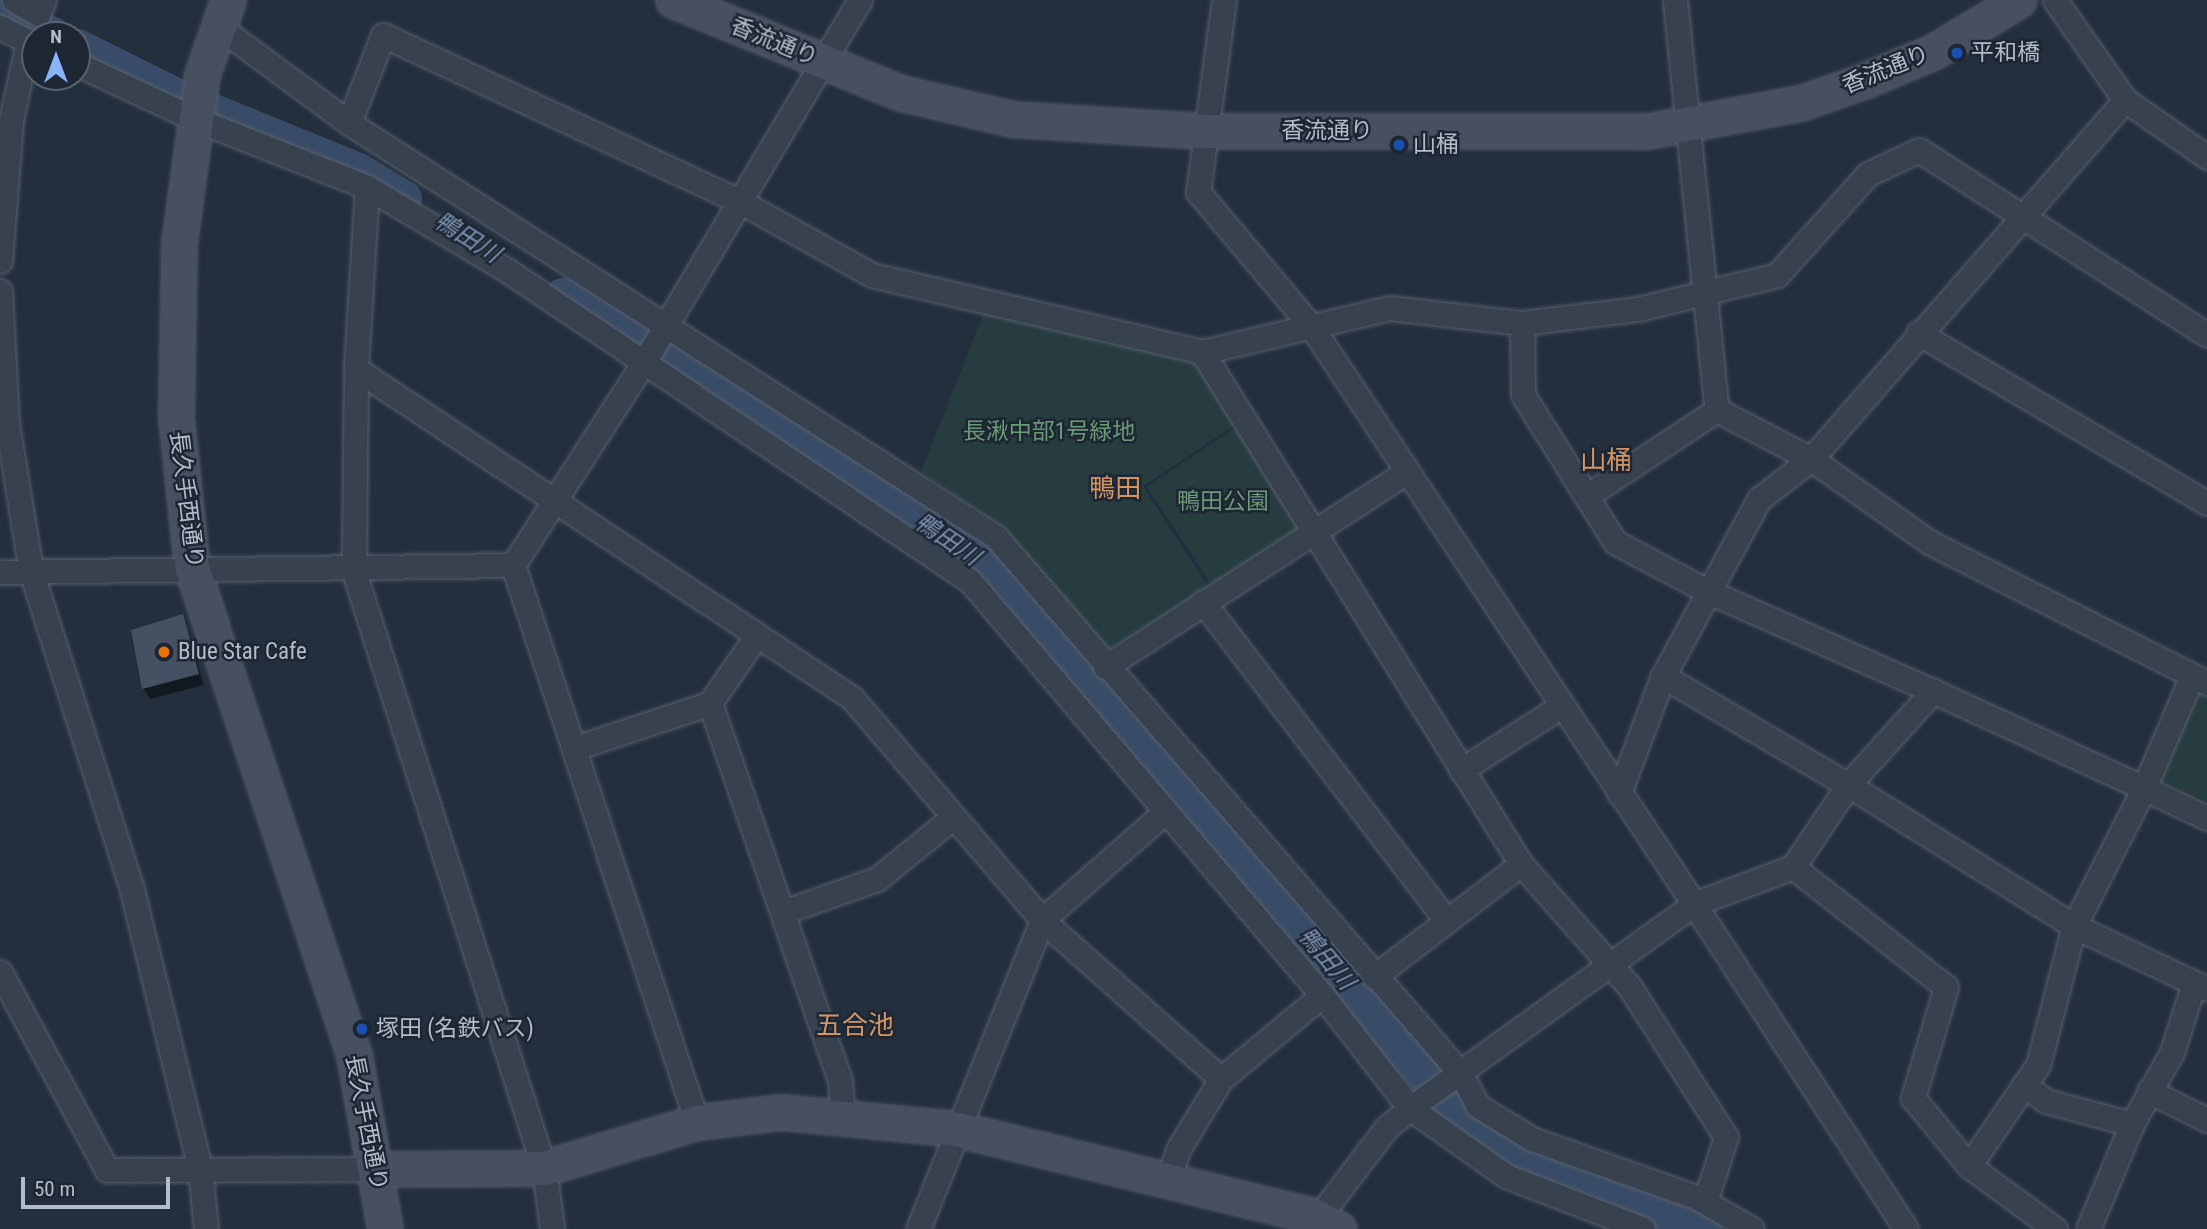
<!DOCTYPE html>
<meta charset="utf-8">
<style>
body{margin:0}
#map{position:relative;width:2207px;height:1229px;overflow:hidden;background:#242f3e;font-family:"Roboto Condensed","Noto Sans JP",sans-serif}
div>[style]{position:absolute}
.green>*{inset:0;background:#263c3f}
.shadow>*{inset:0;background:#0007}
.river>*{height:35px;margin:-17.5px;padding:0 17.5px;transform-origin:17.5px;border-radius:17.5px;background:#394c67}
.building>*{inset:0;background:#455162}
.roads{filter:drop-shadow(0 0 2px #565f6c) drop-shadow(0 0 2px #565f6c)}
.street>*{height:23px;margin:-11.5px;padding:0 11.5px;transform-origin:11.5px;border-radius:11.5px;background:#38414e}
.secondary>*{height:33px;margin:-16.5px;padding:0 16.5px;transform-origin:16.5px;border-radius:16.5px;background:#465061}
.dots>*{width:19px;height:19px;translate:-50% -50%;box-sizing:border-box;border:4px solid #1d2633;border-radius:50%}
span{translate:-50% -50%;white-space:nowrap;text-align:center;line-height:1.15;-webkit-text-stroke:5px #1d2633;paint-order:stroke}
.street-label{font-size:23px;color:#b4bcc9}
.poi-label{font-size:23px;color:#b4bcc9}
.left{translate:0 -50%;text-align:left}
.park-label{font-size:23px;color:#6b9a76}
.water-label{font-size:24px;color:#7c92b1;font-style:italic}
.quarter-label{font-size:26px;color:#d59563}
.north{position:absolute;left:21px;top:21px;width:70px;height:70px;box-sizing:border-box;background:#1d2633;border:2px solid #59626f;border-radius:50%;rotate:0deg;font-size:19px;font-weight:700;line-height:28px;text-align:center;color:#b4bcc9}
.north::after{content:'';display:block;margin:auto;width:24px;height:32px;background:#8ab4f8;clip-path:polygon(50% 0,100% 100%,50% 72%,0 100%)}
.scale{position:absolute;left:21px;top:1177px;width:149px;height:32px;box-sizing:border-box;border:4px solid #b4bcc9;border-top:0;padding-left:9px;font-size:21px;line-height:24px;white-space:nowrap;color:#b4bcc9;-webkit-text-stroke:5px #1d2633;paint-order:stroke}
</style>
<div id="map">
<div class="green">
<i style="clip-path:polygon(984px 312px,1201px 357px,1239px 422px,1143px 486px,1211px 591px,1105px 651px,1002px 526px,921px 472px)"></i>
<i style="clip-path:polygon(1241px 424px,1302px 530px,1214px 589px,1147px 487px)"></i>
<i style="clip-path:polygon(2200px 692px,2207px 695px,2207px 801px,2159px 779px)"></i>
</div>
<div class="shadow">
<i style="clip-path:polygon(182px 616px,204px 685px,150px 699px,143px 688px)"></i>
</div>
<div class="river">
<i style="left:0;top:8px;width:60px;rotate:26.6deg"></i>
<i style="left:77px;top:46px;width:119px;rotate:26.4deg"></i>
<i style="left:184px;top:99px;width:188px;rotate:22.2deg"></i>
<i style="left:358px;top:170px;width:54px;rotate:31.3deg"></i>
<i style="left:562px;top:295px;width:492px;rotate:32.2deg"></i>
<i style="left:978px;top:557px;width:725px;rotate:49.3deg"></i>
<i style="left:1451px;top:1107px;width:74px;rotate:36.7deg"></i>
<i style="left:1510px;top:1151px;width:50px;rotate:26.1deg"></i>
<i style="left:1555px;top:1173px;width:160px;rotate:20.5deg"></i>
</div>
<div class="building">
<i style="clip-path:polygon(183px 614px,199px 674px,142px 689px,131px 630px)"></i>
</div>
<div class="roads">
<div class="street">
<i style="left:14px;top:0;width:28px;rotate:30deg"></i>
<i style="left:38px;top:14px;width:15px;rotate:-67deg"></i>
<i style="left:1224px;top:0;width:194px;rotate:97.7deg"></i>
<i style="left:1198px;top:192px;width:175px;rotate:49.9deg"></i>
<i style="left:1311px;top:326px;width:693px;rotate:56.47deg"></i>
<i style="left:1694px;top:904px;width:350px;rotate:144.3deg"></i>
<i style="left:1410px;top:1108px;width:118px;rotate:35.3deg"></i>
<i style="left:1506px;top:1176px;width:147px;rotate:21.1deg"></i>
<i style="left:1675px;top:0;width:412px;rotate:84.2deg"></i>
<i style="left:1717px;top:410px;width:106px;rotate:27.5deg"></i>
<i style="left:1811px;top:459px;width:144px;rotate:35.1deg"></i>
<i style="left:1929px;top:542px;width:312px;rotate:26.9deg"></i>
<i style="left:2055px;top:0;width:122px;rotate:55deg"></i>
<i style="left:2125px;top:100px;width:100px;rotate:34.8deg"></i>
<i style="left:0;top:27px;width:39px;rotate:27deg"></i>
<i style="left:219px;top:27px;width:162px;rotate:36.4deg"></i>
<i style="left:349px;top:123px;width:768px;rotate:32.61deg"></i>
<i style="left:996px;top:537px;width:710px;rotate:49.11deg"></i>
<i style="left:1461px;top:1074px;width:36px;rotate:62deg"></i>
<i style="left:1478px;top:1106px;width:63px;rotate:31.4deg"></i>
<i style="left:1532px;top:1139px;width:174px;rotate:19.5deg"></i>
<i style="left:1696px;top:1197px;width:64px;rotate:29.7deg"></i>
<i style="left:77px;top:64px;width:132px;rotate:25deg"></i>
<i style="left:197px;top:120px;width:183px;rotate:21.5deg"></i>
<i style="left:367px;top:187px;width:161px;rotate:30.7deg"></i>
<i style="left:505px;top:269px;width:560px;rotate:33.86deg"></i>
<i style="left:970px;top:581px;width:543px;rotate:49.63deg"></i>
<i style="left:1322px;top:995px;width:143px;rotate:52.1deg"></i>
<i style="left:1410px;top:1108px;width:30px;rotate:140deg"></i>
<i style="left:1387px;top:1127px;width:127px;rotate:127.3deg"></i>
<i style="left:349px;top:123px;width:94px;rotate:-68.9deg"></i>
<i style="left:383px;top:35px;width:393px;rotate:25deg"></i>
<i style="left:739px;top:201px;width:152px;rotate:29.1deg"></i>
<i style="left:872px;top:275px;width:339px;rotate:13.1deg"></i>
<i style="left:1202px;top:352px;width:193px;rotate:-13.2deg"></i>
<i style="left:1390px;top:308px;width:133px;rotate:6.5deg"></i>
<i style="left:1522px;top:323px;width:117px;rotate:-6.9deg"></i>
<i style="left:1638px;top:309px;width:143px;rotate:-13.7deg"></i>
<i style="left:1777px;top:275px;width:136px;rotate:-48deg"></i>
<i style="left:1868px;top:174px;width:56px;rotate:-25.2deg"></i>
<i style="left:1919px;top:150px;width:342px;rotate:32.7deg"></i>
<i style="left:367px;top:187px;width:182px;rotate:93.5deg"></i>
<i style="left:356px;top:369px;width:203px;rotate:90.6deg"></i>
<i style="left:354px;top:572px;width:626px;rotate:72.32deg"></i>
<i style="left:544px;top:1168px;width:62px;rotate:82.5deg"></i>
<i style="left:0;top:261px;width:141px;rotate:-85.5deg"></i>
<i style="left:11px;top:120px;width:80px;rotate:-77.7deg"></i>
<i style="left:0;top:291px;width:132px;rotate:87deg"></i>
<i style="left:7px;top:423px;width:150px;rotate:80.8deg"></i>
<i style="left:31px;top:571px;width:335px;rotate:72.4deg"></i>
<i style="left:132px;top:890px;width:288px;rotate:76.3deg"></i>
<i style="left:200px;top:1170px;width:59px;rotate:84.2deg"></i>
<i style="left:1522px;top:323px;width:72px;rotate:89.2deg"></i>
<i style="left:1523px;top:395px;width:173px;rotate:58deg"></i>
<i style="left:1615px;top:542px;width:104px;rotate:28deg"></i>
<i style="left:1707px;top:591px;width:247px;rotate:23.9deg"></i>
<i style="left:1933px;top:691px;width:232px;rotate:24.7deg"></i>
<i style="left:2144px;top:788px;width:155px;rotate:116.9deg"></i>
<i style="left:2074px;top:926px;width:266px;rotate:-148deg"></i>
<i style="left:1848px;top:785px;width:127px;rotate:-47.9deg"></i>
<i style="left:1918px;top:333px;width:335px;rotate:30.5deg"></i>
<i style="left:1202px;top:352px;width:603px;rotate:58.08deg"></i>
<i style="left:1521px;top:864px;width:185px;rotate:142.5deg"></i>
<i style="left:356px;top:369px;width:595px;rotate:33.56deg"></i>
<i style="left:852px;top:698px;width:292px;rotate:49.4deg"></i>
<i style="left:1042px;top:920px;width:239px;rotate:41.6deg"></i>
<i style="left:1588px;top:495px;width:154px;rotate:-33.4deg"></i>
<i style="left:513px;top:565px;width:587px;rotate:71.72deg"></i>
<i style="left:0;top:572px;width:513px;rotate:-0.78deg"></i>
<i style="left:513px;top:565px;width:242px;rotate:-57.2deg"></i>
<i style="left:644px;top:362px;width:422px;rotate:-59.2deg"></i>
<i style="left:1203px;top:602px;width:400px;rotate:52.6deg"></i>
<i style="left:1105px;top:667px;width:359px;rotate:-32.9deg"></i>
<i style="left:2192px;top:676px;width:122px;rotate:113.2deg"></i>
<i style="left:2144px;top:788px;width:70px;rotate:25.5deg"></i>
<i style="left:710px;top:703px;width:400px;rotate:71deg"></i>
<i style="left:840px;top:1081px;width:35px;rotate:85deg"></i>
<i style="left:575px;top:748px;width:142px;rotate:-18.4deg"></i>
<i style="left:710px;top:703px;width:83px;rotate:-55.3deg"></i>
<i style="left:1461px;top:770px;width:119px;rotate:-32.6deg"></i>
<i style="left:1619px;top:793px;width:125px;rotate:-69.4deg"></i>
<i style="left:1521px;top:864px;width:163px;rotate:48.5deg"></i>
<i style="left:1629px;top:986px;width:179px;rotate:57.3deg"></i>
<i style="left:1726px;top:1137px;width:67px;rotate:108.2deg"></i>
<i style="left:1793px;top:867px;width:194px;rotate:38.1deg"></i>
<i style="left:1946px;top:987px;width:116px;rotate:106.6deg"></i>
<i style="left:1913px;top:1098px;width:88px;rotate:50.5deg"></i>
<i style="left:1969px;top:1166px;width:107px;rotate:36.2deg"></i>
<i style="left:783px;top:912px;width:100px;rotate:-19.3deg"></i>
<i style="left:877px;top:879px;width:97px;rotate:-39.1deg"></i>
<i style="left:0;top:972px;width:225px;rotate:61.6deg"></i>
<i style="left:107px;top:1170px;width:269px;rotate:-0.2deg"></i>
<i style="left:2024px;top:1085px;width:27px;rotate:36deg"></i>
<i style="left:2046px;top:1101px;width:89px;rotate:15deg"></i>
<i style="left:2149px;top:1091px;width:65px;rotate:26.6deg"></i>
<i style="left:1969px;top:1166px;width:122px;rotate:-55.7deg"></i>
<i style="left:2038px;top:1065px;width:144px;rotate:-75.5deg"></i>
<i style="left:2074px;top:926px;width:147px;rotate:25.3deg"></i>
<i style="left:1168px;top:1181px;width:35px;rotate:-72deg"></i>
<i style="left:1179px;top:1148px;width:81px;rotate:-58.7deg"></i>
<i style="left:1221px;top:1079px;width:131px;rotate:-39.7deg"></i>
<i style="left:918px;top:1229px;width:333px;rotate:-68.1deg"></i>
<i style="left:1042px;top:920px;width:165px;rotate:-41.3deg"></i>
<i style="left:1906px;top:1229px;width:388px;rotate:-123.1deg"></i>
<i style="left:1694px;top:904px;width:106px;rotate:-20.5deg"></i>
<i style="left:1793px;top:867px;width:99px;rotate:-56.1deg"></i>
<i style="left:1848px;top:785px;width:215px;rotate:-149.5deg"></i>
<i style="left:1663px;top:676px;width:201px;rotate:-61.5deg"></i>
<i style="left:1759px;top:499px;width:66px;rotate:-37.6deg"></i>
<i style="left:1811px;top:459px;width:477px;rotate:-48.8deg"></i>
<i style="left:2088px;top:1229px;width:114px;rotate:-67.3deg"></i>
<i style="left:2132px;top:1124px;width:82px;rotate:-60.9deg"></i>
<i style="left:2172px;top:1052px;width:69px;rotate:-72.3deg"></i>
</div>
<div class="secondary">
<i style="left:228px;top:0;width:79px;rotate:109.1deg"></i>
<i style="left:202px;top:75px;width:171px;rotate:97.8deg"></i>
<i style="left:179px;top:244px;width:173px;rotate:91deg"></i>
<i style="left:176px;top:417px;width:152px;rotate:84deg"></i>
<i style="left:192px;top:568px;width:513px;rotate:71.6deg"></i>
<i style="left:354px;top:1055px;width:177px;rotate:79.9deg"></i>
<i style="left:673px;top:0;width:246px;rotate:22.2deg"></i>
<i style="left:901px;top:93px;width:115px;rotate:13.1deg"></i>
<i style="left:1013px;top:119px;width:192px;rotate:3.6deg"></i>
<i style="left:1205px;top:131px;width:443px"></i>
<i style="left:1648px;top:131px;width:156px;rotate:-10.4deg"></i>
<i style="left:1801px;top:103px;width:69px;rotate:-19.5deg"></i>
<i style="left:1866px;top:80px;width:73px;rotate:-22.7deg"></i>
<i style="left:1933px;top:52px;width:100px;rotate:-31.2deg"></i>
<i style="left:376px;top:1169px;width:168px;rotate:-0.3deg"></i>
<i style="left:544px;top:1168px;width:160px;rotate:-16.7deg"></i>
<i style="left:697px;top:1122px;width:86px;rotate:-6.7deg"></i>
<i style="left:782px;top:1112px;width:176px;rotate:5.5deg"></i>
<i style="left:957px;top:1129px;width:371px;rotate:13.7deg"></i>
<i style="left:1317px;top:1217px;width:25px;rotate:29deg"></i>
</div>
</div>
<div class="dots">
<i style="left:1957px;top:53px;background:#1a4fb4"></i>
<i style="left:1399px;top:145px;background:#1a4fb4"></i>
<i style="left:164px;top:652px;background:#e8710a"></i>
<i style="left:362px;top:1029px;background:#1a4fb4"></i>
</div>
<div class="street-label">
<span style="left:774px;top:42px;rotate:22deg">香流通り</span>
<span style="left:1886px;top:70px;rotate:-22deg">香流通り</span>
<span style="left:1327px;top:131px">香流通り</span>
<span style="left:186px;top:500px;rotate:83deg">長久手西通り</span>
<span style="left:366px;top:1123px;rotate:79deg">長久手西通り</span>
</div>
<div class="poi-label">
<span class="left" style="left:1971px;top:53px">平和橋</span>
<span class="left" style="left:1413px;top:145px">山桶</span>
<span class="left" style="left:178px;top:652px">Blue Star Cafe</span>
<span class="left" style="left:376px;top:1029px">塚田 (名鉄バス)</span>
</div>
<div class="park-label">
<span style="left:1049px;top:432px">長湫中部1号緑地</span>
<span style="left:1223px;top:502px">鴨田公園</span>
</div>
<div class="water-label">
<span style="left:467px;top:238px;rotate:32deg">鴨田川</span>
<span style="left:947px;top:540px;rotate:34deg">鴨田川</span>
<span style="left:1326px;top:959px;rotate:50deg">鴨田川</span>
</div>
<div class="quarter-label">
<span style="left:1606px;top:461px">山桶</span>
<span style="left:1115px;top:489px">鴨田</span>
<span style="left:855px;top:1026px">五合池</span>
</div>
<div class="north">N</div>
<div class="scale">50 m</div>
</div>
